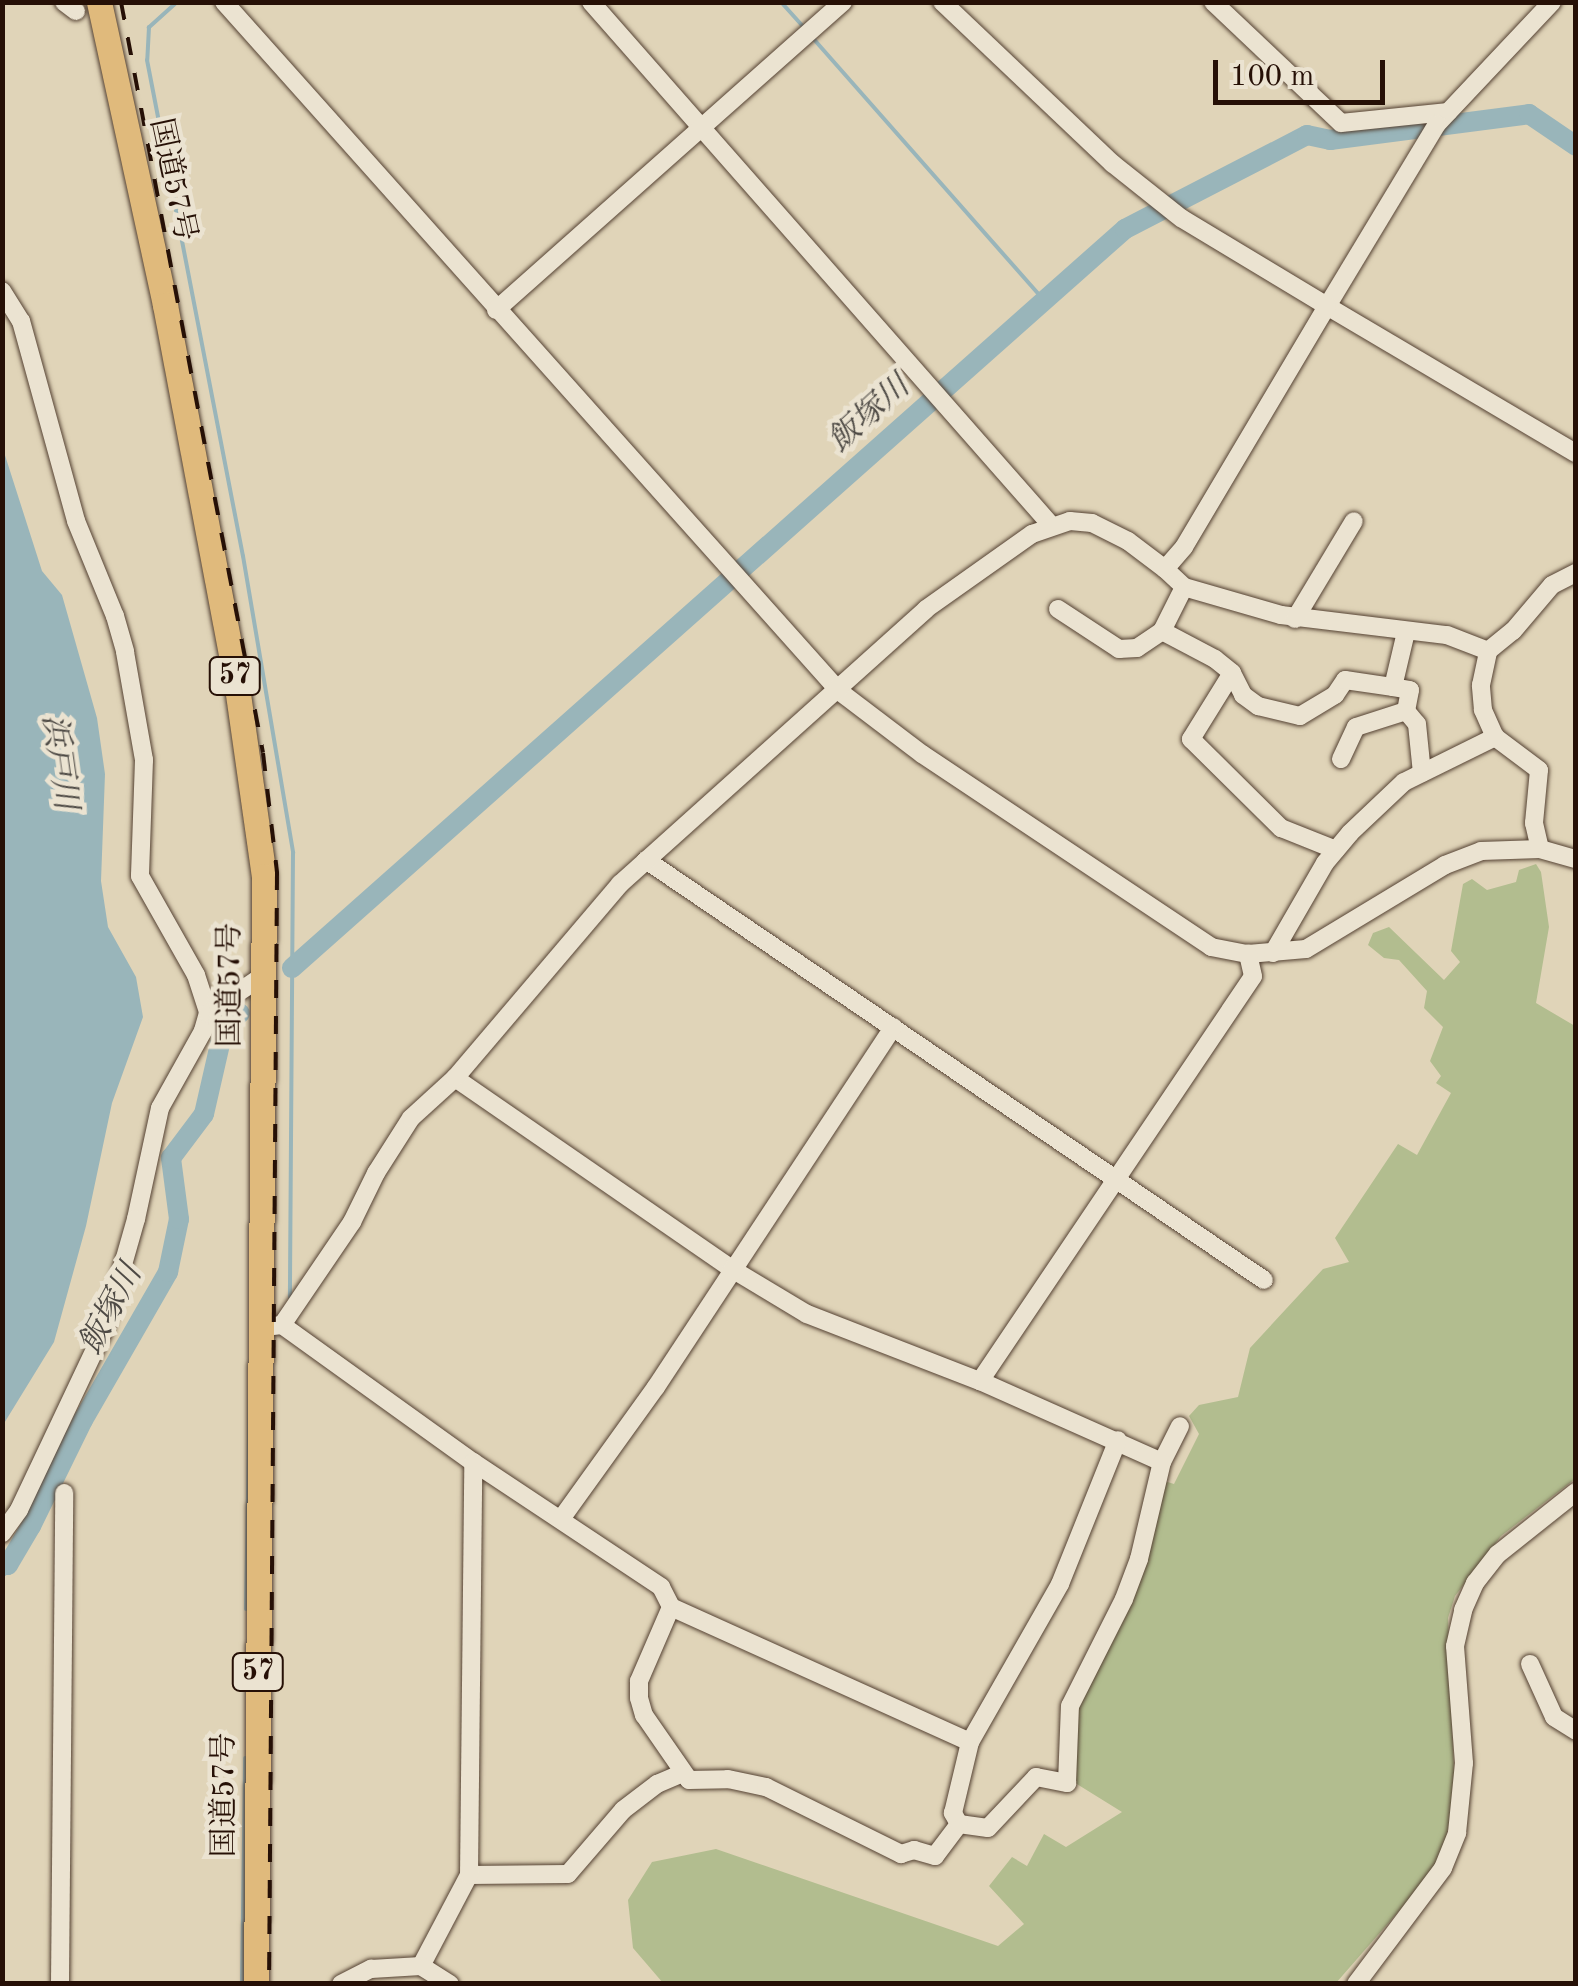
<!DOCTYPE html>
<meta charset="utf-8">
<style>
body{margin:0}
#map{position:relative;width:1578px;height:1986px;overflow:hidden;background:#e0d4b8;font-family:"Old Standard TT","Noto Serif JP",serif}
div>[style]{position:absolute}
.green>*{inset:0;background:#b2bd8f}
.water>*{inset:0;background:#99b5ba}
.stream>*{height:4px;margin:-2px;padding:0 2px;transform-origin:2px;border-radius:2px;background:#99b5ba}
.canal>*{height:12px;margin:-6px;padding:0 6px;transform-origin:6px;border-radius:6px;background:#99b5ba}
.river>*{height:20px;margin:-10px;padding:0 10px;transform-origin:10px;border-radius:10px;background:#99b5ba}
.roads{filter:drop-shadow(0 0 2px #544132) drop-shadow(0 0 2px #544132)}
.minor>*{height:18px;margin:-9px;padding:0 9px;transform-origin:9px;border-radius:9px;background:#ebe3d1}
.highway>*{height:25px;margin:-12.5px;padding:0 12.5px;transform-origin:12.5px;border-radius:12.5px;background:#e0ba7c}
.rail>*{height:4px;margin-top:-2px;transform-origin:0;background:repeating-linear-gradient(90deg,#261006 0 18px,transparent 0 36px)}
span{translate:-50% -50%;white-space:nowrap;text-align:center;line-height:1.15;-webkit-text-stroke:9px #ebe3d1;paint-order:stroke}
.shield-label span{padding:2px 8px;background:#ebe3d1;border:2px solid;border-radius:8px;-webkit-text-stroke-width:0}
.shield-label{font-size:28px;color:#261006;font-weight:700}
.street-label{font-size:30px;color:#261006}
.water-label{font-size:32px;color:#4e4a45;font-style:italic}
.frame{position:absolute;inset:0;border:5px solid #261006;pointer-events:none}
.scale{position:absolute;left:1213px;top:60px;width:172px;height:45px;box-sizing:border-box;border:5px solid #261006;border-top:0;padding-left:12px;font-size:30px;line-height:35px;white-space:nowrap;color:#261006;-webkit-text-stroke:8px #ebe3d1;paint-order:stroke}
</style>
<div id="map">
<div class="green">
<i style="clip-path:polygon(1536px 864px,1541px 872px,1549px 927px,1536px 1003px,1575px 1026px,1575px 1479px,1501px 1536px,1455px 1596px,1448px 1618px,1455px 1797px,1440px 1864px,1336px 1983px,663px 1983px,633px 1948px,628px 1900px,652px 1862px,716px 1849px,998px 1946px,1024px 1924px,989px 1886px,1012px 1857px,1027px 1866px,1044px 1834px,1066px 1847px,1122px 1812px,1072px 1781px,1073px 1706px,1161px 1480px,1174px 1484px,1199px 1434px,1189px 1416px,1199px 1405px,1238px 1397px,1250px 1348px,1323px 1269px,1349px 1262px,1335px 1238px,1398px 1144px,1417px 1155px,1451px 1093px,1436px 1083px,1441px 1076px,1430px 1061px,1443px 1027px,1424px 1008px,1427px 991px,1399px 960px,1384px 958px,1368px 945px,1373px 933px,1389px 927px,1444px 980px,1460px 962px,1451px 951px,1463px 884px,1472px 879px,1487px 890px,1516px 882px,1519px 870px)"></i>
</div>
<div class="water">
<i style="clip-path:polygon(3px 449px,42px 571px,62px 595px,97px 718px,105px 774px,101px 881px,108px 927px,136px 977px,143px 1017px,112px 1103px,86px 1226px,54px 1342px,3px 1425px)"></i>
</div>
<div class="stream">
<i style="left:177px;top:2px;width:38px;rotate:138deg"></i>
<i style="left:149px;top:27px;width:33px;rotate:93deg"></i>
<i style="left:147px;top:60px;width:505px;rotate:79.05deg"></i>
<i style="left:243px;top:556px;width:301px;rotate:80.4deg"></i>
<i style="left:293px;top:853px;width:444px;rotate:90.4deg"></i>
<i style="left:781px;top:2px;width:36px;rotate:48deg"></i>
<i style="left:811px;top:36px;width:351px;rotate:48.6deg"></i>
<i style="left:246px;top:1609px;width:230px;rotate:-89deg"></i>
<i style="left:242px;top:1984px;width:226px;rotate:-89.2deg"></i>
</div>
<div class="canal">
<i style="left:2px;top:1571px;width:8px;rotate:-45deg"></i>
</div>
<div class="river">
<i style="left:292px;top:968px;width:1114px;rotate:-41.58deg"></i>
<i style="left:1125px;top:229px;width:205px;rotate:-27.3deg"></i>
<i style="left:1307px;top:135px;width:24px;rotate:12deg"></i>
<i style="left:1330px;top:140px;width:201px;rotate:-7.4deg"></i>
<i style="left:1529px;top:114px;width:57px;rotate:34.2deg"></i>
<i style="left:2px;top:1561px;width:7px;rotate:34deg"></i>
<i style="left:8px;top:1565px;width:45px;rotate:-59.5deg"></i>
<i style="left:31px;top:1526px;width:118px;rotate:-63.9deg"></i>
<i style="left:83px;top:1420px;width:171px;rotate:-60.1deg"></i>
<i style="left:168px;top:1272px;width:54px;rotate:-78.3deg"></i>
<i style="left:179px;top:1219px;width:62px;rotate:-97.5deg"></i>
<i style="left:171px;top:1158px;width:55px;rotate:-53.1deg"></i>
<i style="left:204px;top:1114px;width:89px;rotate:-77.1deg"></i>
<i style="left:224px;top:1027px;width:21px;rotate:-41deg"></i>
</div>
<div class="roads">
<div class="minor">
<i style="left:64px;top:2px;width:15px;rotate:37deg"></i>
<i style="left:224px;top:2px;width:924px;rotate:48.25deg"></i>
<i style="left:839px;top:691px;width:104px;rotate:37.2deg"></i>
<i style="left:922px;top:754px;width:348px;rotate:33.7deg"></i>
<i style="left:1211px;top:947px;width:38px;rotate:11deg"></i>
<i style="left:1248px;top:954px;width:58px;rotate:-4.9deg"></i>
<i style="left:1306px;top:949px;width:162px;rotate:-31.1deg"></i>
<i style="left:1445px;top:865px;width:39px;rotate:-21deg"></i>
<i style="left:1481px;top:851px;width:59px;rotate:-1.9deg"></i>
<i style="left:1540px;top:849px;width:37px;rotate:16deg"></i>
<i style="left:591px;top:2px;width:697px;rotate:48.67deg"></i>
<i style="left:1213px;top:2px;width:176px;rotate:43.4deg"></i>
<i style="left:1341px;top:123px;width:108px;rotate:-5.9deg"></i>
<i style="left:1552px;top:2px;width:168px;rotate:133.3deg"></i>
<i style="left:1437px;top:124px;width:213px;rotate:121.1deg"></i>
<i style="left:1327px;top:306px;width:289px;rotate:30.6deg"></i>
<i style="left:2px;top:291px;width:36px;rotate:58deg"></i>
<i style="left:21px;top:321px;width:207px;rotate:74.6deg"></i>
<i style="left:76px;top:521px;width:103px;rotate:67.7deg"></i>
<i style="left:115px;top:616px;width:37px;rotate:74deg"></i>
<i style="left:125px;top:652px;width:110px;rotate:80deg"></i>
<i style="left:144px;top:760px;width:116px;rotate:92deg"></i>
<i style="left:140px;top:876px;width:114px;rotate:60.5deg"></i>
<i style="left:196px;top:975px;width:40px;rotate:72deg"></i>
<i style="left:208px;top:1013px;width:19px;rotate:106deg"></i>
<i style="left:203px;top:1031px;width:88px;rotate:119.2deg"></i>
<i style="left:160px;top:1108px;width:114px;rotate:102.2deg"></i>
<i style="left:136px;top:1219px;width:113px;rotate:105.9deg"></i>
<i style="left:105px;top:1328px;width:201px;rotate:115.3deg"></i>
<i style="left:19px;top:1510px;width:29px;rotate:126deg"></i>
<i style="left:496px;top:310px;width:464px;rotate:-41.6deg"></i>
<i style="left:1165px;top:569px;width:26px;rotate:43deg"></i>
<i style="left:1184px;top:587px;width:101px;rotate:16.1deg"></i>
<i style="left:1281px;top:615px;width:167px;rotate:6.9deg"></i>
<i style="left:1447px;top:635px;width:44px;rotate:21.3deg"></i>
<i style="left:1058px;top:609px;width:73px;rotate:33.3deg"></i>
<i style="left:1119px;top:649px;width:18px;rotate:-3deg"></i>
<i style="left:1137px;top:648px;width:30px;rotate:-34deg"></i>
<i style="left:1162px;top:631px;width:49px;rotate:-63.4deg"></i>
<i style="left:1295px;top:619px;width:114px;rotate:-59deg"></i>
<i style="left:1162px;top:631px;width:60px;rotate:27.8deg"></i>
<i style="left:1215px;top:659px;width:22px;rotate:39deg"></i>
<i style="left:1232px;top:673px;width:78px;rotate:121.8deg"></i>
<i style="left:1191px;top:739px;width:127px;rotate:44.7deg"></i>
<i style="left:1281px;top:828px;width:59px;rotate:21.8deg"></i>
<i style="left:1232px;top:673px;width:25px;rotate:63deg"></i>
<i style="left:1243px;top:695px;width:19px;rotate:36deg"></i>
<i style="left:1258px;top:706px;width:43px;rotate:13.4deg"></i>
<i style="left:1300px;top:716px;width:41px;rotate:-31deg"></i>
<i style="left:1335px;top:695px;width:18px;rotate:-56deg"></i>
<i style="left:1345px;top:680px;width:49px;rotate:8.3deg"></i>
<i style="left:1406px;top:711px;width:21px;rotate:-79deg"></i>
<i style="left:1410px;top:690px;width:17px;rotate:-170deg"></i>
<i style="left:1393px;top:687px;width:57px;rotate:-76.7deg"></i>
<i style="left:1341px;top:759px;width:35px;rotate:-65deg"></i>
<i style="left:1356px;top:727px;width:52px;rotate:-17.7deg"></i>
<i style="left:1406px;top:711px;width:17px;rotate:50deg"></i>
<i style="left:1417px;top:724px;width:49px;rotate:84.2deg"></i>
<i style="left:1540px;top:849px;width:27px;rotate:-103deg"></i>
<i style="left:1534px;top:823px;width:53px;rotate:-84.6deg"></i>
<i style="left:1539px;top:770px;width:55px;rotate:-143.1deg"></i>
<i style="left:1495px;top:737px;width:30px;rotate:-114deg"></i>
<i style="left:1483px;top:710px;width:25px;rotate:-95deg"></i>
<i style="left:1481px;top:685px;width:35px;rotate:-78deg"></i>
<i style="left:1488px;top:651px;width:32px;rotate:-39deg"></i>
<i style="left:1513px;top:631px;width:60px;rotate:-49.7deg"></i>
<i style="left:1552px;top:585px;width:27px;rotate:-27deg"></i>
<i style="left:646px;top:860px;width:747px;rotate:34.2deg"></i>
<i style="left:1273px;top:953px;width:104px;rotate:-60deg"></i>
<i style="left:1325px;top:863px;width:39px;rotate:-50deg"></i>
<i style="left:1350px;top:833px;width:74px;rotate:-43.4deg"></i>
<i style="left:1404px;top:782px;width:102px;rotate:-26.3deg"></i>
<i style="left:208px;top:1013px;width:68px;rotate:-34.2deg"></i>
<i style="left:455px;top:1078px;width:336px;rotate:34.6deg"></i>
<i style="left:732px;top:1269px;width:87px;rotate:31deg"></i>
<i style="left:807px;top:1314px;width:186px;rotate:21.2deg"></i>
<i style="left:980px;top:1381px;width:199px;rotate:24deg"></i>
<i style="left:1162px;top:1462px;width:40px;rotate:-63.4deg"></i>
<i style="left:282px;top:1325px;width:125px;rotate:-55.8deg"></i>
<i style="left:352px;top:1222px;width:55px;rotate:-63.9deg"></i>
<i style="left:376px;top:1173px;width:65px;rotate:-57.5deg"></i>
<i style="left:411px;top:1118px;width:59px;rotate:-42.3deg"></i>
<i style="left:455px;top:1078px;width:255px;rotate:-49.6deg"></i>
<i style="left:620px;top:884px;width:411px;rotate:-41.9deg"></i>
<i style="left:926px;top:609px;width:130px;rotate:-35.3deg"></i>
<i style="left:1032px;top:534px;width:40px;rotate:-18.9deg"></i>
<i style="left:1070px;top:521px;width:22px;rotate:5deg"></i>
<i style="left:1092px;top:523px;width:40px;rotate:26.6deg"></i>
<i style="left:1128px;top:541px;width:46px;rotate:37.1deg"></i>
<i style="left:1165px;top:569px;width:29px;rotate:-49deg"></i>
<i style="left:1184px;top:547px;width:280px;rotate:-59.3deg"></i>
<i style="left:1327px;top:306px;width:170px;rotate:-148.9deg"></i>
<i style="left:1181px;top:218px;width:87px;rotate:-141.5deg"></i>
<i style="left:1113px;top:164px;width:236px;rotate:-136.5deg"></i>
<i style="left:273px;top:1326px;width:9px;rotate:-6deg"></i>
<i style="left:282px;top:1325px;width:235px;rotate:35.7deg"></i>
<i style="left:473px;top:1462px;width:226px;rotate:33.6deg"></i>
<i style="left:661px;top:1587px;width:22px;rotate:63deg"></i>
<i style="left:671px;top:1607px;width:328px;rotate:24.3deg"></i>
<i style="left:980px;top:1381px;width:488px;rotate:-56deg"></i>
<i style="left:1253px;top:976px;width:23px;rotate:-103deg"></i>
<i style="left:561px;top:1519px;width:163px;rotate:-54.3deg"></i>
<i style="left:656px;top:1387px;width:431px;rotate:-56.6deg"></i>
<i style="left:671px;top:1607px;width:81px;rotate:113.4deg"></i>
<i style="left:639px;top:1681px;width:17px;rotate:90deg"></i>
<i style="left:639px;top:1698px;width:18px;rotate:74deg"></i>
<i style="left:644px;top:1715px;width:79px;rotate:55.3deg"></i>
<i style="left:689px;top:1780px;width:39px;rotate:-1deg"></i>
<i style="left:728px;top:1779px;width:39px;rotate:12deg"></i>
<i style="left:766px;top:1787px;width:151px;rotate:26.4deg"></i>
<i style="left:901px;top:1854px;width:14px;rotate:-17deg"></i>
<i style="left:914px;top:1850px;width:22px;rotate:16deg"></i>
<i style="left:935px;top:1856px;width:40px;rotate:-53deg"></i>
<i style="left:1530px;top:1664px;width:58px;rotate:65.6deg"></i>
<i style="left:1554px;top:1717px;width:26px;rotate:32deg"></i>
<i style="left:959px;top:1824px;width:29px;rotate:8deg"></i>
<i style="left:988px;top:1828px;width:70px;rotate:-46.7deg"></i>
<i style="left:1036px;top:1777px;width:32px;rotate:11deg"></i>
<i style="left:1067px;top:1783px;width:77px;rotate:-87.8deg"></i>
<i style="left:1070px;top:1706px;width:120px;rotate:-63.2deg"></i>
<i style="left:1124px;top:1599px;width:43px;rotate:-69.4deg"></i>
<i style="left:1139px;top:1559px;width:100px;rotate:-76.7deg"></i>
<i style="left:959px;top:1824px;width:13px;rotate:-119deg"></i>
<i style="left:953px;top:1813px;width:73px;rotate:-76.5deg"></i>
<i style="left:970px;top:1742px;width:182px;rotate:-60.3deg"></i>
<i style="left:1060px;top:1584px;width:155px;rotate:-68.1deg"></i>
<i style="left:469px;top:1875px;width:99px;rotate:-0.6deg"></i>
<i style="left:568px;top:1874px;width:84px;rotate:-49.3deg"></i>
<i style="left:623px;top:1810px;width:43px;rotate:-37.4deg"></i>
<i style="left:657px;top:1784px;width:28px;rotate:-23deg"></i>
<i style="left:421px;top:1966px;width:103px;rotate:-62.2deg"></i>
<i style="left:469px;top:1875px;width:413px;rotate:-89.4deg"></i>
<i style="left:60px;top:1984px;width:491px;rotate:-89.5deg"></i>
<i style="left:341px;top:1984px;width:34px;rotate:-27deg"></i>
<i style="left:371px;top:1969px;width:50px;rotate:-3.4deg"></i>
<i style="left:421px;top:1966px;width:34px;rotate:32deg"></i>
<i style="left:1356px;top:1984px;width:145px;rotate:-53.1deg"></i>
<i style="left:1443px;top:1868px;width:38px;rotate:-68deg"></i>
<i style="left:1457px;top:1833px;width:70px;rotate:-84.3deg"></i>
<i style="left:1464px;top:1763px;width:117px;rotate:-94.4deg"></i>
<i style="left:1455px;top:1646px;width:37px;rotate:-77deg"></i>
<i style="left:1463px;top:1610px;width:30px;rotate:-66deg"></i>
<i style="left:1475px;top:1583px;width:37px;rotate:-52deg"></i>
<i style="left:1498px;top:1554px;width:100px;rotate:-38.5deg"></i>
</div>
<div class="highway">
<i style="left:99px;top:2px;width:310px;rotate:77.7deg"></i>
<i style="left:165px;top:305px;width:389px;rotate:79.3deg"></i>
<i style="left:237px;top:687px;width:191px;rotate:81.9deg"></i>
<i style="left:264px;top:876px;width:1108px;rotate:90.41deg"></i>
</div>
</div>
<div class="rail">
<i style="left:121px;top:2px;width:764px;rotate:79.29deg"></i>
<i style="left:263px;top:753px;width:120px;rotate:83.3deg"></i>
<i style="left:277px;top:872px;width:1112px;rotate:90.41deg"></i>
</div>
<div class="shield-label">
<span style="left:235px;top:676px">57</span>
<span style="left:258px;top:1672px">57</span>
</div>
<div class="street-label">
<span style="left:172px;top:180px;rotate:78deg">国道57号</span>
<span style="left:231px;top:985px;rotate:-90deg">国道57号</span>
<span style="left:225px;top:1795px;rotate:-90deg">国道57号</span>
</div>
<div class="water-label">
<span style="left:870px;top:415px;rotate:-42deg">飯塚川</span>
<span style="left:58px;top:762px;rotate:82deg">浜戸川</span>
<span style="left:112px;top:1310px;rotate:-62deg">飯塚川</span>
</div>
<div class="frame"></div>
<div class="scale">100 m</div>
</div>
